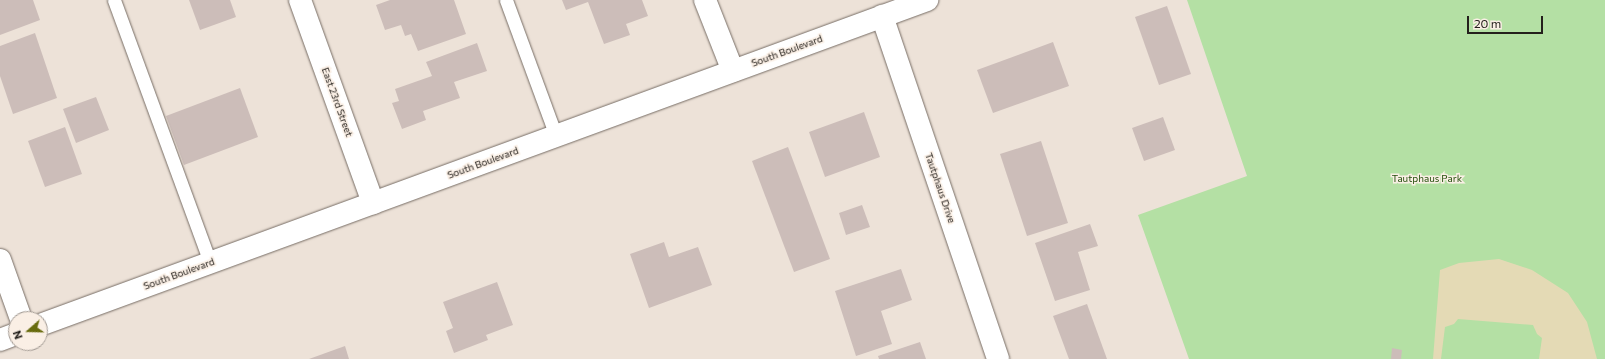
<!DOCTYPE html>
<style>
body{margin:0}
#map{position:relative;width:1605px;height:359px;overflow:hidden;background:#ede2d8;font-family:Commissioner,sans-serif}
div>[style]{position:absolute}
.green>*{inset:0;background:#b4e0a4}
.sand>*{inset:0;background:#e4dab5}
.building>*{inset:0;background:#ccbdb9}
.roads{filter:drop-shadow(0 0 1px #776d65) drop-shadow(0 0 1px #776d65)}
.service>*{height:13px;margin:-6.5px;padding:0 6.5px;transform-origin:6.5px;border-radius:6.5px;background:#fff}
.minor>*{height:22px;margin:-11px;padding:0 11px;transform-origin:11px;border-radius:11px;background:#fff}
.tertiary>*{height:22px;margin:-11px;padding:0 11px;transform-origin:11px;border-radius:11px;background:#fff}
span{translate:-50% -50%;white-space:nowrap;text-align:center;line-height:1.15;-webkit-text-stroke:3px #faefe5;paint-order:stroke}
.street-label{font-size:10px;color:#24201c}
.park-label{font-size:10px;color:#214d09}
.north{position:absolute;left:8px;top:311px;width:40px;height:40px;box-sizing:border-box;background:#faefe5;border:1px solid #a49c95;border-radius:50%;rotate:250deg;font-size:11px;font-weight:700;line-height:16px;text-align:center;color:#24201c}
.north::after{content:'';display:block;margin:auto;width:14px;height:18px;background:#686b0d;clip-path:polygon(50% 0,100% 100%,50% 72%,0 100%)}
.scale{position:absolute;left:1467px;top:16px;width:76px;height:18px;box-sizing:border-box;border:2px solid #24201c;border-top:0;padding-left:5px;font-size:12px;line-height:14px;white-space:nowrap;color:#24201c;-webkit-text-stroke:3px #faefe5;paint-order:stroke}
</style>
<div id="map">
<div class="green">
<i style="clip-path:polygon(1187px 0,1605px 0,1605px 359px,1189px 359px,1138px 215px,1247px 176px)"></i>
</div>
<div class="sand">
<i style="clip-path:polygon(1499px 259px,1532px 270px,1568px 293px,1587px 322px,1597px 359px,1539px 359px,1542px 338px,1537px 334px,1533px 325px,1458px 319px,1454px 324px,1445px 327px,1441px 359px,1433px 359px,1440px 270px,1459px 263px)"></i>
</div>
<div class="building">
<i style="clip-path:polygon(0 0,33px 0,40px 20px,0 35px)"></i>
<i style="clip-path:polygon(189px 0,230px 0,236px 17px,200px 30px)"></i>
<i style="clip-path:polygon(390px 0,454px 0,466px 34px,418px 51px,411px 34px,405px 36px,401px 25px,385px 30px,376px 5px)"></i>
<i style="clip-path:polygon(562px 0,642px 0,648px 16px,626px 24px,630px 35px,604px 44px,588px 2px,566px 10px)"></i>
<i style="clip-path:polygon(1167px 6px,1191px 74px,1159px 85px,1135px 17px)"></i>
<i style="clip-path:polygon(35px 33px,57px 98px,13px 114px,0 76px,0 46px)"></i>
<i style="clip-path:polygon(1053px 42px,1069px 86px,993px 113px,977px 70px)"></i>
<i style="clip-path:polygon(477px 43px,487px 71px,454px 82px,460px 98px,423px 111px,426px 120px,402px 129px,392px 103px,399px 101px,395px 89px,432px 76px,426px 62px)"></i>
<i style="clip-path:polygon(240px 88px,258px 137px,184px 165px,166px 116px)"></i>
<i style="clip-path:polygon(96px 97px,109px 130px,76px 143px,63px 109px)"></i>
<i style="clip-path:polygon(864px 112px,880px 157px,825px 177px,809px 132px)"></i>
<i style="clip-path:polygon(1163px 117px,1175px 150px,1144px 161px,1132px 128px)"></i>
<i style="clip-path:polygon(65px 127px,82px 174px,45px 187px,28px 141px)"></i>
<i style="clip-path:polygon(1041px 141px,1068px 223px,1027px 236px,1000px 154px)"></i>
<i style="clip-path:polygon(788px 147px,830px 259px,794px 272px,752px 161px)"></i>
<i style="clip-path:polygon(862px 205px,870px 227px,846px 235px,839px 213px)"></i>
<i style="clip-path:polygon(1090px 224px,1098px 246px,1078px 252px,1090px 290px,1055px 301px,1035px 243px)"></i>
<i style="clip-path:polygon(664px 242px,669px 257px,698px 247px,712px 285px,649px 308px,630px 254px)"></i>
<i style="clip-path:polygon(901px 269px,912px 300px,881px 311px,892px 344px,856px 356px,835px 291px)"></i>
<i style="clip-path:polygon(497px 282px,513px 325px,486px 335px,488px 340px,454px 353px,446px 331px,453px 328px,443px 302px)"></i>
<i style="clip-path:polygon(1087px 304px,1107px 359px,1069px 359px,1053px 316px)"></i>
<i style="clip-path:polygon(920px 342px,926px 359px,879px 359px,878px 356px)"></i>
<i style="clip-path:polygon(345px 346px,349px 359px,309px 359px)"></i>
<i style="clip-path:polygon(1392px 348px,1402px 350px,1401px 359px,1391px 359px)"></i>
</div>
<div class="roads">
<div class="service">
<i style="left:114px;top:0;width:280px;rotate:69.9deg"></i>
<i style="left:506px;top:0;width:145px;rotate:69.8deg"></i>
</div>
<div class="minor">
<i style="left:300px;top:0;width:216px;rotate:70.2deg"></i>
<i style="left:705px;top:0;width:76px;rotate:68.5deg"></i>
<i style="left:882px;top:16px;width:362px;rotate:71.3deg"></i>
<i style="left:0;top:260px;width:63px;rotate:70.4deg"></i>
</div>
<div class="tertiary">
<i style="left:40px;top:325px;width:945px;rotate:-20.12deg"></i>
<i style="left:0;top:340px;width:17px;rotate:-21deg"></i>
</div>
</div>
<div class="street-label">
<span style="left:787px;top:51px;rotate:-20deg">South Boulevard</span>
<span style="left:337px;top:102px;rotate:70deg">East 23rd Street</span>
<span style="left:483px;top:163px;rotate:-20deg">South Boulevard</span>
<span style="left:940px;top:188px;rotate:71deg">Tautphaus Drive</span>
<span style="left:179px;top:274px;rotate:-20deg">South Boulevard</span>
</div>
<div class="park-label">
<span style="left:1427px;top:179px">Tautphaus Park</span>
</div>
<div class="north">N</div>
<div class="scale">20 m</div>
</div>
